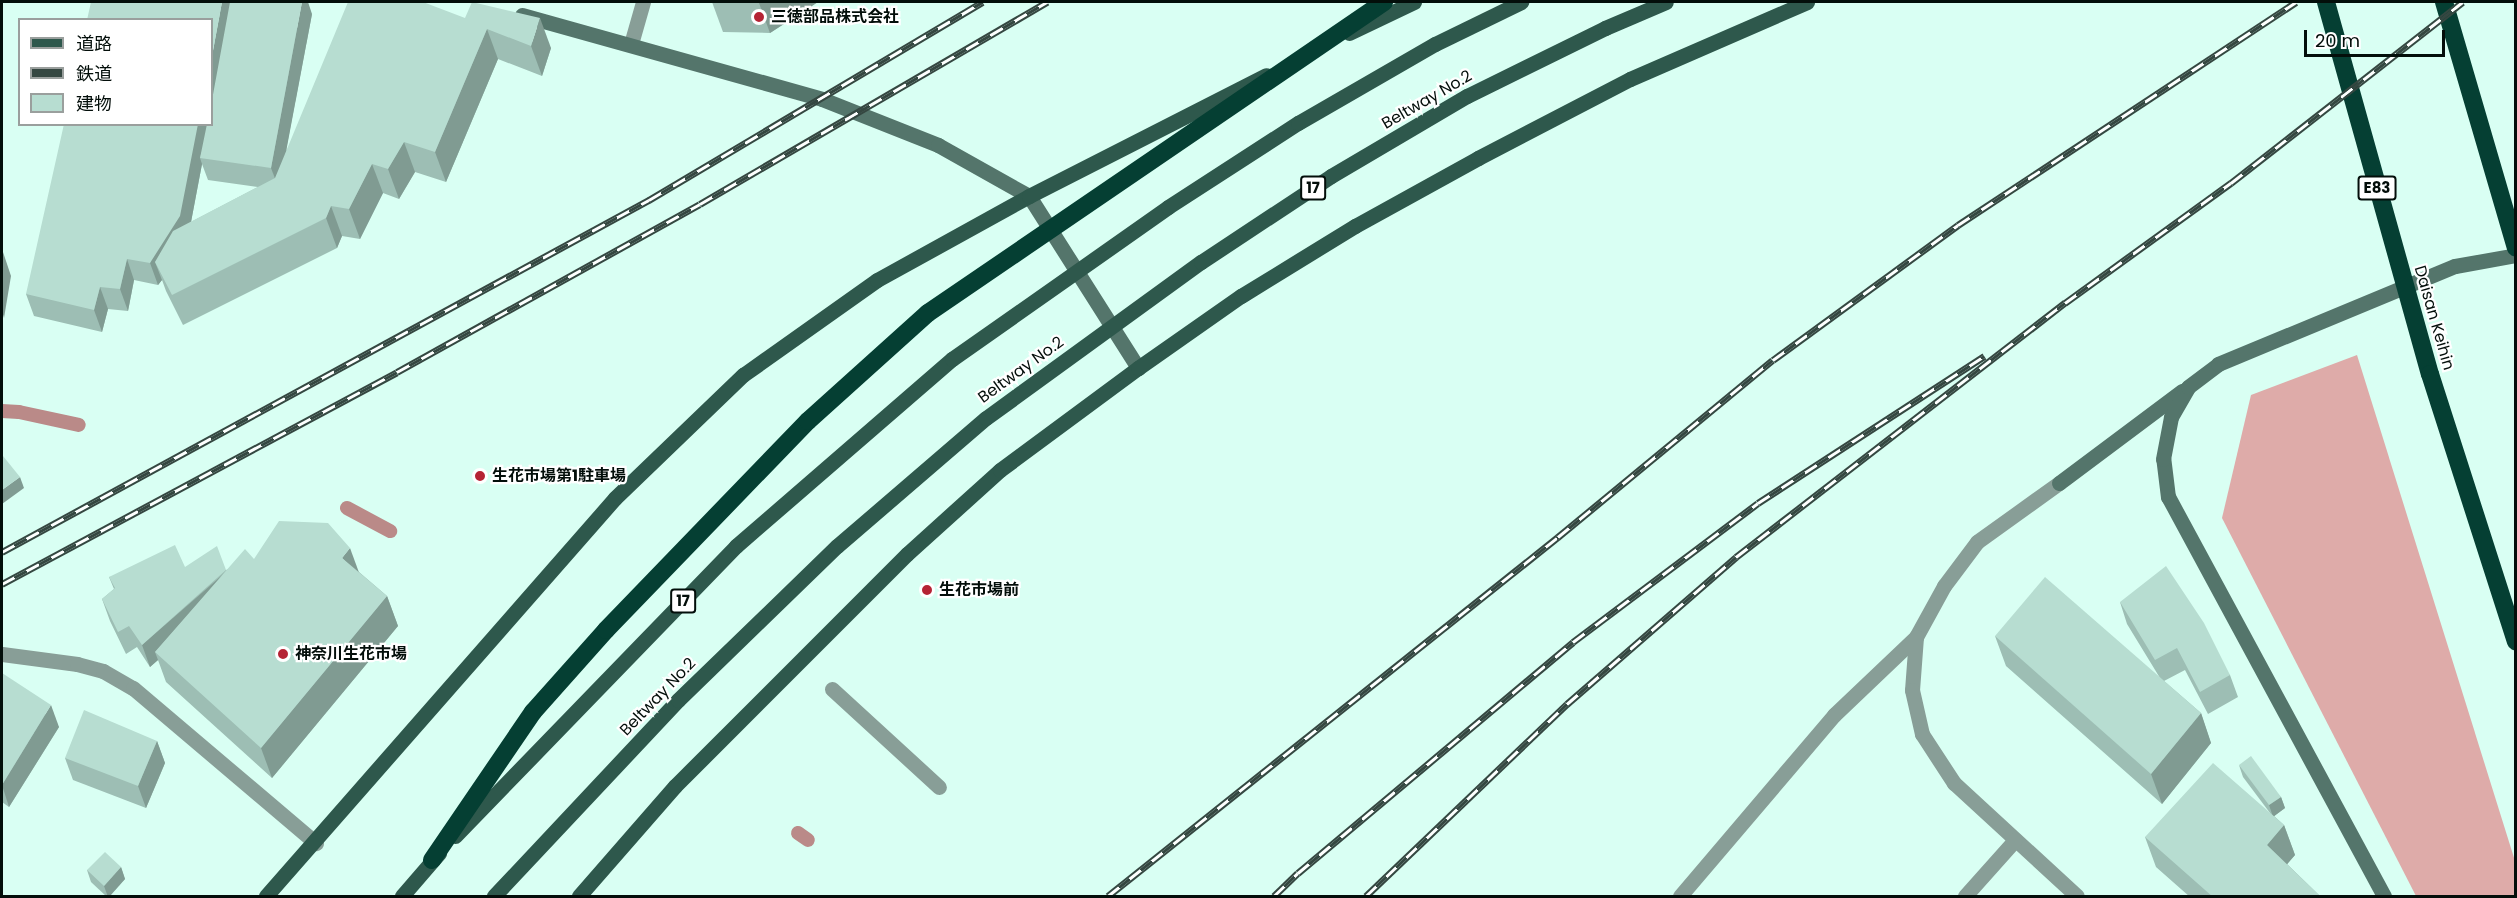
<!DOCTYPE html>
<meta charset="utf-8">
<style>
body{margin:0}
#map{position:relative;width:2517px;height:898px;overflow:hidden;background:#d9fff3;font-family:Poppins,"Noto Sans JP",sans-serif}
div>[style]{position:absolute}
.forest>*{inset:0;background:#deaba9}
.stream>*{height:14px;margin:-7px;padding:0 7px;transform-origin:7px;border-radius:7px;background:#ba8a88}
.lane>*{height:15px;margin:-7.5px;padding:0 7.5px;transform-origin:7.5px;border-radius:7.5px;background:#889e97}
.street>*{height:15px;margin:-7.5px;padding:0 7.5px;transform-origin:7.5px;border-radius:7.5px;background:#889e97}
.secondary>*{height:15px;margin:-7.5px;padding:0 7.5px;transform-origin:7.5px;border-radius:7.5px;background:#54756b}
.primary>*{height:15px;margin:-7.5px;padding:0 7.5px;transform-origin:7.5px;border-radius:7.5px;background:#2e584c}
.highway>*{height:18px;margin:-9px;padding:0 9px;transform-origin:9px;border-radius:9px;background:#053f33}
.rail>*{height:7px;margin-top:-3.5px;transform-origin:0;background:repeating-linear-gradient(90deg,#fff 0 14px,#354741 0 28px);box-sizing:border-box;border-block:2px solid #354741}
.wall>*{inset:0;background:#9dbeb4}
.shaded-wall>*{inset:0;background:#809b92}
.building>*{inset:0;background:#b7ddd1}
.dots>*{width:16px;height:16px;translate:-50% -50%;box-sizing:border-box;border:3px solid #fff;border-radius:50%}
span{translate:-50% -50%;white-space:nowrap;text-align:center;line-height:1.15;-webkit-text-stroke:4.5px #fff;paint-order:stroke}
.shield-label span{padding:2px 4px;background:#fff;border:2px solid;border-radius:4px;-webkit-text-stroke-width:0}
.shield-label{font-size:15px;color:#030e0a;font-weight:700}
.poi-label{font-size:16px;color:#030e0a;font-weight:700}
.left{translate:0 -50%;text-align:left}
.street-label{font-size:16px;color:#030e0a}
.frame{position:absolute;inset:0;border:3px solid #030e0a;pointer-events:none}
.legend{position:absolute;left:18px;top:18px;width:195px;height:108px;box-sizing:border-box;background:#fff;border:2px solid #9a9f9d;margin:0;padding:8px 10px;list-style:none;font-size:18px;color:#030e0a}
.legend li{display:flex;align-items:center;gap:12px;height:30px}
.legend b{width:30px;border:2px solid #9a9f9d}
.scale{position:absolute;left:2304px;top:30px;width:141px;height:27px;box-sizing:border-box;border:3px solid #030e0a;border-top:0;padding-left:8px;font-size:18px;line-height:21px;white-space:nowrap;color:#030e0a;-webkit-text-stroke:4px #fff;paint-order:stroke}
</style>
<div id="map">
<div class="forest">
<i style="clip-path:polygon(2357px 355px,2515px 861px,2515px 896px,2416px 896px,2222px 518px,2251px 395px)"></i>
</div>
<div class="stream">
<i style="left:2px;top:411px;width:17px;rotate:3deg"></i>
<i style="left:19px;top:412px;width:61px;rotate:12.2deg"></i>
<i style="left:347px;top:508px;width:49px;rotate:28.1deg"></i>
<i style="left:798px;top:833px;width:12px;rotate:35deg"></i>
</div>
<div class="lane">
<i style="left:2059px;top:483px;width:101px;rotate:144.3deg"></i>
<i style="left:1977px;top:542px;width:55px;rotate:126.9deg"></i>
<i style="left:1944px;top:586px;width:58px;rotate:118.8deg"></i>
<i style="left:1916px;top:637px;width:53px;rotate:94.3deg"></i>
<i style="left:1912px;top:690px;width:45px;rotate:77.2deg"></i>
<i style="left:1922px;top:734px;width:59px;rotate:56.9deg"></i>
<i style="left:1954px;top:783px;width:167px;rotate:42.6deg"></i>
<i style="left:832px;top:689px;width:145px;rotate:42.5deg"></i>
<i style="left:1680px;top:896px;width:238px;rotate:-49.6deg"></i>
<i style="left:1834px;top:715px;width:113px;rotate:-43.6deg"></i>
<i style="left:1965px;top:896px;width:75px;rotate:-48.2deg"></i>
</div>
<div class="street">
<i style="left:631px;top:44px;width:44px;rotate:-74.1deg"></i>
<i style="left:2px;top:654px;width:76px;rotate:7.6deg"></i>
<i style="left:77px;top:664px;width:27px;rotate:15deg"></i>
<i style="left:103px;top:671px;width:34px;rotate:30deg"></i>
<i style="left:133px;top:688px;width:240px;rotate:40.3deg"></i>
</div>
<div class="secondary">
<i style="left:522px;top:15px;width:312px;rotate:15.6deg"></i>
<i style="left:822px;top:99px;width:125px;rotate:21.6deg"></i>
<i style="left:938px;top:145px;width:104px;rotate:29.3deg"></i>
<i style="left:1029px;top:196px;width:204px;rotate:57.6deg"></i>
<i style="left:2059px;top:483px;width:154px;rotate:-36.8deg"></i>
<i style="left:2384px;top:896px;width:454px;rotate:-118.4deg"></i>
<i style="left:2168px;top:497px;width:38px;rotate:-97deg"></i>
<i style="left:2163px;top:459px;width:43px;rotate:-79.2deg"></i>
<i style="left:2171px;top:417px;width:34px;rotate:-60deg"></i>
<i style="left:2188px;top:387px;width:38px;rotate:-37deg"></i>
<i style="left:2218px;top:364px;width:256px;rotate:-22.5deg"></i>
<i style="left:2455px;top:266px;width:62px;rotate:-10.2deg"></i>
</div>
<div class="primary">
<i style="left:1349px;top:33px;width:72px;rotate:-25.5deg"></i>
<i style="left:455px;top:836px;width:404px;rotate:-45.9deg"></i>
<i style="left:736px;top:546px;width:286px;rotate:-40.9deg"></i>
<i style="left:952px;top:359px;width:264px;rotate:-35.1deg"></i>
<i style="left:1168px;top:207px;width:155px;rotate:-32.9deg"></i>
<i style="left:1298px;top:123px;width:158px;rotate:-30deg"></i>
<i style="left:1435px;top:44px;width:96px;rotate:-26deg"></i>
<i style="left:266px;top:896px;width:529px;rotate:-48.75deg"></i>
<i style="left:615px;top:498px;width:178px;rotate:-43.9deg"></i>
<i style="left:743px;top:375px;width:164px;rotate:-35.3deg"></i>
<i style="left:877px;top:280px;width:174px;rotate:-28.9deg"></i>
<i style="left:1029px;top:196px;width:266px;rotate:-27deg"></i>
<i style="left:402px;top:896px;width:57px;rotate:-49.3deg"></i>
<i style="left:494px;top:896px;width:269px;rotate:-46.8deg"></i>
<i style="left:678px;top:700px;width:221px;rotate:-44.1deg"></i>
<i style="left:837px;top:546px;width:196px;rotate:-40.7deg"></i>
<i style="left:986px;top:418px;width:266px;rotate:-36deg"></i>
<i style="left:1201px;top:262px;width:156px;rotate:-33.5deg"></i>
<i style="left:1331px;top:176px;width:158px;rotate:-30.5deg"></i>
<i style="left:1467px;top:96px;width:154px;rotate:-26.2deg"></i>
<i style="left:1605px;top:28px;width:66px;rotate:-23.1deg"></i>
<i style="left:579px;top:896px;width:146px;rotate:-48.9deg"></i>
<i style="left:675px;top:786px;width:328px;rotate:-45deg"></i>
<i style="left:907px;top:554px;width:125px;rotate:-42.1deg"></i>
<i style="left:1000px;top:470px;width:172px;rotate:-36.5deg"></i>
<i style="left:1138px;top:368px;width:126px;rotate:-35deg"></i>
<i style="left:1241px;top:296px;width:134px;rotate:-31.6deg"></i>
<i style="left:1355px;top:226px;width:141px;rotate:-28.9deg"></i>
<i style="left:1478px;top:158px;width:171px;rotate:-27.5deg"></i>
<i style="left:1630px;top:79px;width:193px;rotate:-23.5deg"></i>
</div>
<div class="highway">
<i style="left:2326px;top:2px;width:386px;rotate:74.4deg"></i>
<i style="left:2430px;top:374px;width:281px;rotate:72.2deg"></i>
<i style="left:2444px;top:2px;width:256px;rotate:73.7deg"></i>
<i style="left:432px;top:860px;width:179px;rotate:-55.7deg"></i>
<i style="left:533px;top:712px;width:110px;rotate:-48.3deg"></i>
<i style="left:606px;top:630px;width:291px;rotate:-46deg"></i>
<i style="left:808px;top:421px;width:161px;rotate:-42deg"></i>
<i style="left:928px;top:313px;width:552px;rotate:-34.29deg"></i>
</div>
<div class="rail">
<i style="left:2px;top:552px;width:737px;rotate:-28.55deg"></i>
<i style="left:649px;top:200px;width:388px;rotate:-30.7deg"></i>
<i style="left:2px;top:584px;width:448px;rotate:-28.2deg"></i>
<i style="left:397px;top:372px;width:346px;rotate:-29deg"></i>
<i style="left:700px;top:204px;width:402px;rotate:-30.2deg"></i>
<i style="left:1108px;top:896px;width:576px;rotate:-38.58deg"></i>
<i style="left:1558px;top:537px;width:278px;rotate:-39.5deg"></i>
<i style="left:1773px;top:360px;width:229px;rotate:-36.1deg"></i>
<i style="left:1958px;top:225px;width:405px;rotate:-33.4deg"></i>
<i style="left:1274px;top:896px;width:33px;rotate:-44deg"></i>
<i style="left:1298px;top:873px;width:359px;rotate:-40deg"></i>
<i style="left:1573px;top:642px;width:231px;rotate:-36.9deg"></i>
<i style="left:1758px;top:503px;width:270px;rotate:-33deg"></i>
<i style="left:1366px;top:896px;width:278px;rotate:-43.7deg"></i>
<i style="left:1567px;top:704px;width:224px;rotate:-41deg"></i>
<i style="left:1736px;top:557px;width:416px;rotate:-37.7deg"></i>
<i style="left:2065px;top:303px;width:205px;rotate:-35.9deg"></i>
<i style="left:2231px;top:183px;width:294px;rotate:-38deg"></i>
</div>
<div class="wall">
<i style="clip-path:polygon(712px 2px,818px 2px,770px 33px,723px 32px)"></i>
<i style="clip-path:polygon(evenodd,312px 14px,286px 150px,465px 18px,551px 48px,542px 76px,498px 59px,446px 182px,415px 172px,399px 199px,383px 193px,360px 239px,342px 236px,337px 248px,183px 325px,166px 291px,162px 280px,158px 285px,134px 280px,128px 311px,108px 309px,102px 332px,34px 316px,26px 294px,312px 14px,202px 164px,208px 180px,258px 187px,191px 222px,202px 164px)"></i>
<i style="clip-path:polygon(254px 559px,359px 572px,387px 596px,398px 626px,272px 778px,166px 682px,158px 660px,150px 667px,137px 647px,126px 654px,110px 621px,102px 599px,114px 589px,109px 577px,185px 567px,226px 570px)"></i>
<i style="clip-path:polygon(2120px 602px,2230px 675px,2238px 697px,2208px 714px,2185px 670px,2164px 681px,2201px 713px,2211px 743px,2162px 804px,2006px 666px,1995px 636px,2160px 678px,2127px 624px)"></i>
<i style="clip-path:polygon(2px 673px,59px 727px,9px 807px,2px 802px)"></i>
<i style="clip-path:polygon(157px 741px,165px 763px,146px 808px,73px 780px,65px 758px)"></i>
<i style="clip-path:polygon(2239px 765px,2281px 797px,2285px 808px,2274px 816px,2284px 825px,2295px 855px,2287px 864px,2321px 897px,2190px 897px,2156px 867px,2145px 837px,2270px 813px,2243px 777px)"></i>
<i style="clip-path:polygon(121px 867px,125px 879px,109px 897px,107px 897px,91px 882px,87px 870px)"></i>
</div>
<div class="shaded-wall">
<i style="clip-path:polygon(222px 2px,235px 2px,212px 118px,212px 56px)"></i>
<i style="clip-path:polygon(302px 2px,308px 2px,312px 14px,279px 189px,271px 168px)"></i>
<i style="clip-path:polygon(761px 2px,818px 2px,770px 33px,759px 3px)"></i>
<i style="clip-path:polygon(540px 18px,551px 48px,542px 76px,531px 46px)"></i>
<i style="clip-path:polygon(487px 29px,498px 59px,446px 182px,435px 152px)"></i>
<i style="clip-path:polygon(198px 124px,210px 124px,200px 158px,202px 164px,188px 238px,155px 262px,162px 280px,158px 285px,150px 263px)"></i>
<i style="clip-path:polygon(404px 142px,415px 172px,399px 199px,388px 169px)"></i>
<i style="clip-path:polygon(372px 164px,383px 193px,360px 239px,349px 209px)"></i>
<i style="clip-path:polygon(331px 206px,342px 236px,337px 248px,326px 218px)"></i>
<i style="clip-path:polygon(2px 249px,11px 276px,4px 318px,2px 311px)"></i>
<i style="clip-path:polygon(127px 259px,134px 280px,128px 311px,120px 289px)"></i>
<i style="clip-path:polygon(100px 287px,108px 309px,102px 332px,94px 310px)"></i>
<i style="clip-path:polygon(20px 477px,24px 488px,2px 504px,2px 490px)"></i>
<i style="clip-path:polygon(350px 548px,361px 578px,342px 558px)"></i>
<i style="clip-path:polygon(227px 571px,155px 652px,158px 660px,150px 667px,142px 645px)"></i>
<i style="clip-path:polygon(387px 596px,398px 626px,272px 778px,261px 748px)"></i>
<i style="clip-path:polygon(51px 705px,59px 727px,9px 807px,2px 785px)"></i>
<i style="clip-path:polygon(2201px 713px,2211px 743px,2162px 804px,2151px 774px)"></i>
<i style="clip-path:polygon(157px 741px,165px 763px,146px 808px,138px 786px)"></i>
<i style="clip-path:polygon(2281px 797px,2285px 808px,2273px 817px,2269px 805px)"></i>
<i style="clip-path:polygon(2284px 825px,2295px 855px,2278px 875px,2267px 845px)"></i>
<i style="clip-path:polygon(121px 867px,125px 879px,109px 897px,108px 897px,104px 886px)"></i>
</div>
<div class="building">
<i style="clip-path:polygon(91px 2px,222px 2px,212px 56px,212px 20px,87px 20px)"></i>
<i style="clip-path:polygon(230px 2px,302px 2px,271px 168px,200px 158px,207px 124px,212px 124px,212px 100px)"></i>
<i style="clip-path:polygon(348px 2px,423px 2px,465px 18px,472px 2px,540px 18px,531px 46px,487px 29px,435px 152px,404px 142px,388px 169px,372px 164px,349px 209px,331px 206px,326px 218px,172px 295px,155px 262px,173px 231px,275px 178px)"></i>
<i style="clip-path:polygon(712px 2px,761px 2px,759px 3px)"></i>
<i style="clip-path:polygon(64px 124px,198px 124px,180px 216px,150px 263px,127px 259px,120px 289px,100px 287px,94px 310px,26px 294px)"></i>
<i style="clip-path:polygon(3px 456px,20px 477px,2px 490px,2px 458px)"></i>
<i style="clip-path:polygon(279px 521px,328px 523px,350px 548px,342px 558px,387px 596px,261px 748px,155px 652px,245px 549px,254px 559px)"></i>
<i style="clip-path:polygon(175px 545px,185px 567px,217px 546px,226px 570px,142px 645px,129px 626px,118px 632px,102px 599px,115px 588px,109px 577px)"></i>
<i style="clip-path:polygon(2166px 566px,2204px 623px,2230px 675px,2200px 692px,2177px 648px,2155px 660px,2120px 602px)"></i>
<i style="clip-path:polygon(2045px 577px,2201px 713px,2151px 774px,1995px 636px)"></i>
<i style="clip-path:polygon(2px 673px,51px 705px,2px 785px)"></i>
<i style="clip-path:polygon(84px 710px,157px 741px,138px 786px,65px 758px)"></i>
<i style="clip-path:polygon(2251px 756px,2281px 797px,2269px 805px,2239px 765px)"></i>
<i style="clip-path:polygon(2213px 763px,2284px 825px,2267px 845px,2321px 897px,2213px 897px,2145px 837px)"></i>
<i style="clip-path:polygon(105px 852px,121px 867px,104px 886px,87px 870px)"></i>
</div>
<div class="dots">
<i style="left:759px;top:17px;background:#b52334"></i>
<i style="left:480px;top:476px;background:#b52334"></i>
<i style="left:927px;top:590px;background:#b52334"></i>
<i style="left:283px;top:654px;background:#b52334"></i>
</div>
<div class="shield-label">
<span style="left:1313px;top:188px">17</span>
<span style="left:2377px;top:188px">E83</span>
<span style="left:683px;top:601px">17</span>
</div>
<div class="poi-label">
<span class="left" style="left:771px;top:17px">三徳部品株式会社</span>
<span class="left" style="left:492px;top:476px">生花市場第1駐車場</span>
<span class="left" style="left:939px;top:590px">生花市場前</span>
<span class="left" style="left:295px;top:654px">神奈川生花市場</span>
</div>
<div class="street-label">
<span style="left:1427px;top:100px;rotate:-30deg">Beltway No.2</span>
<span style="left:2434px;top:318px;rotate:74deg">Daisan Keihin</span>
<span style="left:1021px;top:370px;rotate:-36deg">Beltway No.2</span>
<span style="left:658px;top:697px;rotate:-46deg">Beltway No.2</span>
</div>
<div class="frame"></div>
<ul class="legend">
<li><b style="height:8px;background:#2e584c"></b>道路</li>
<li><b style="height:8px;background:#354741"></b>鉄道</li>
<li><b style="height:16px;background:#b7ddd1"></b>建物</li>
</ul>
<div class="scale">20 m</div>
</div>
